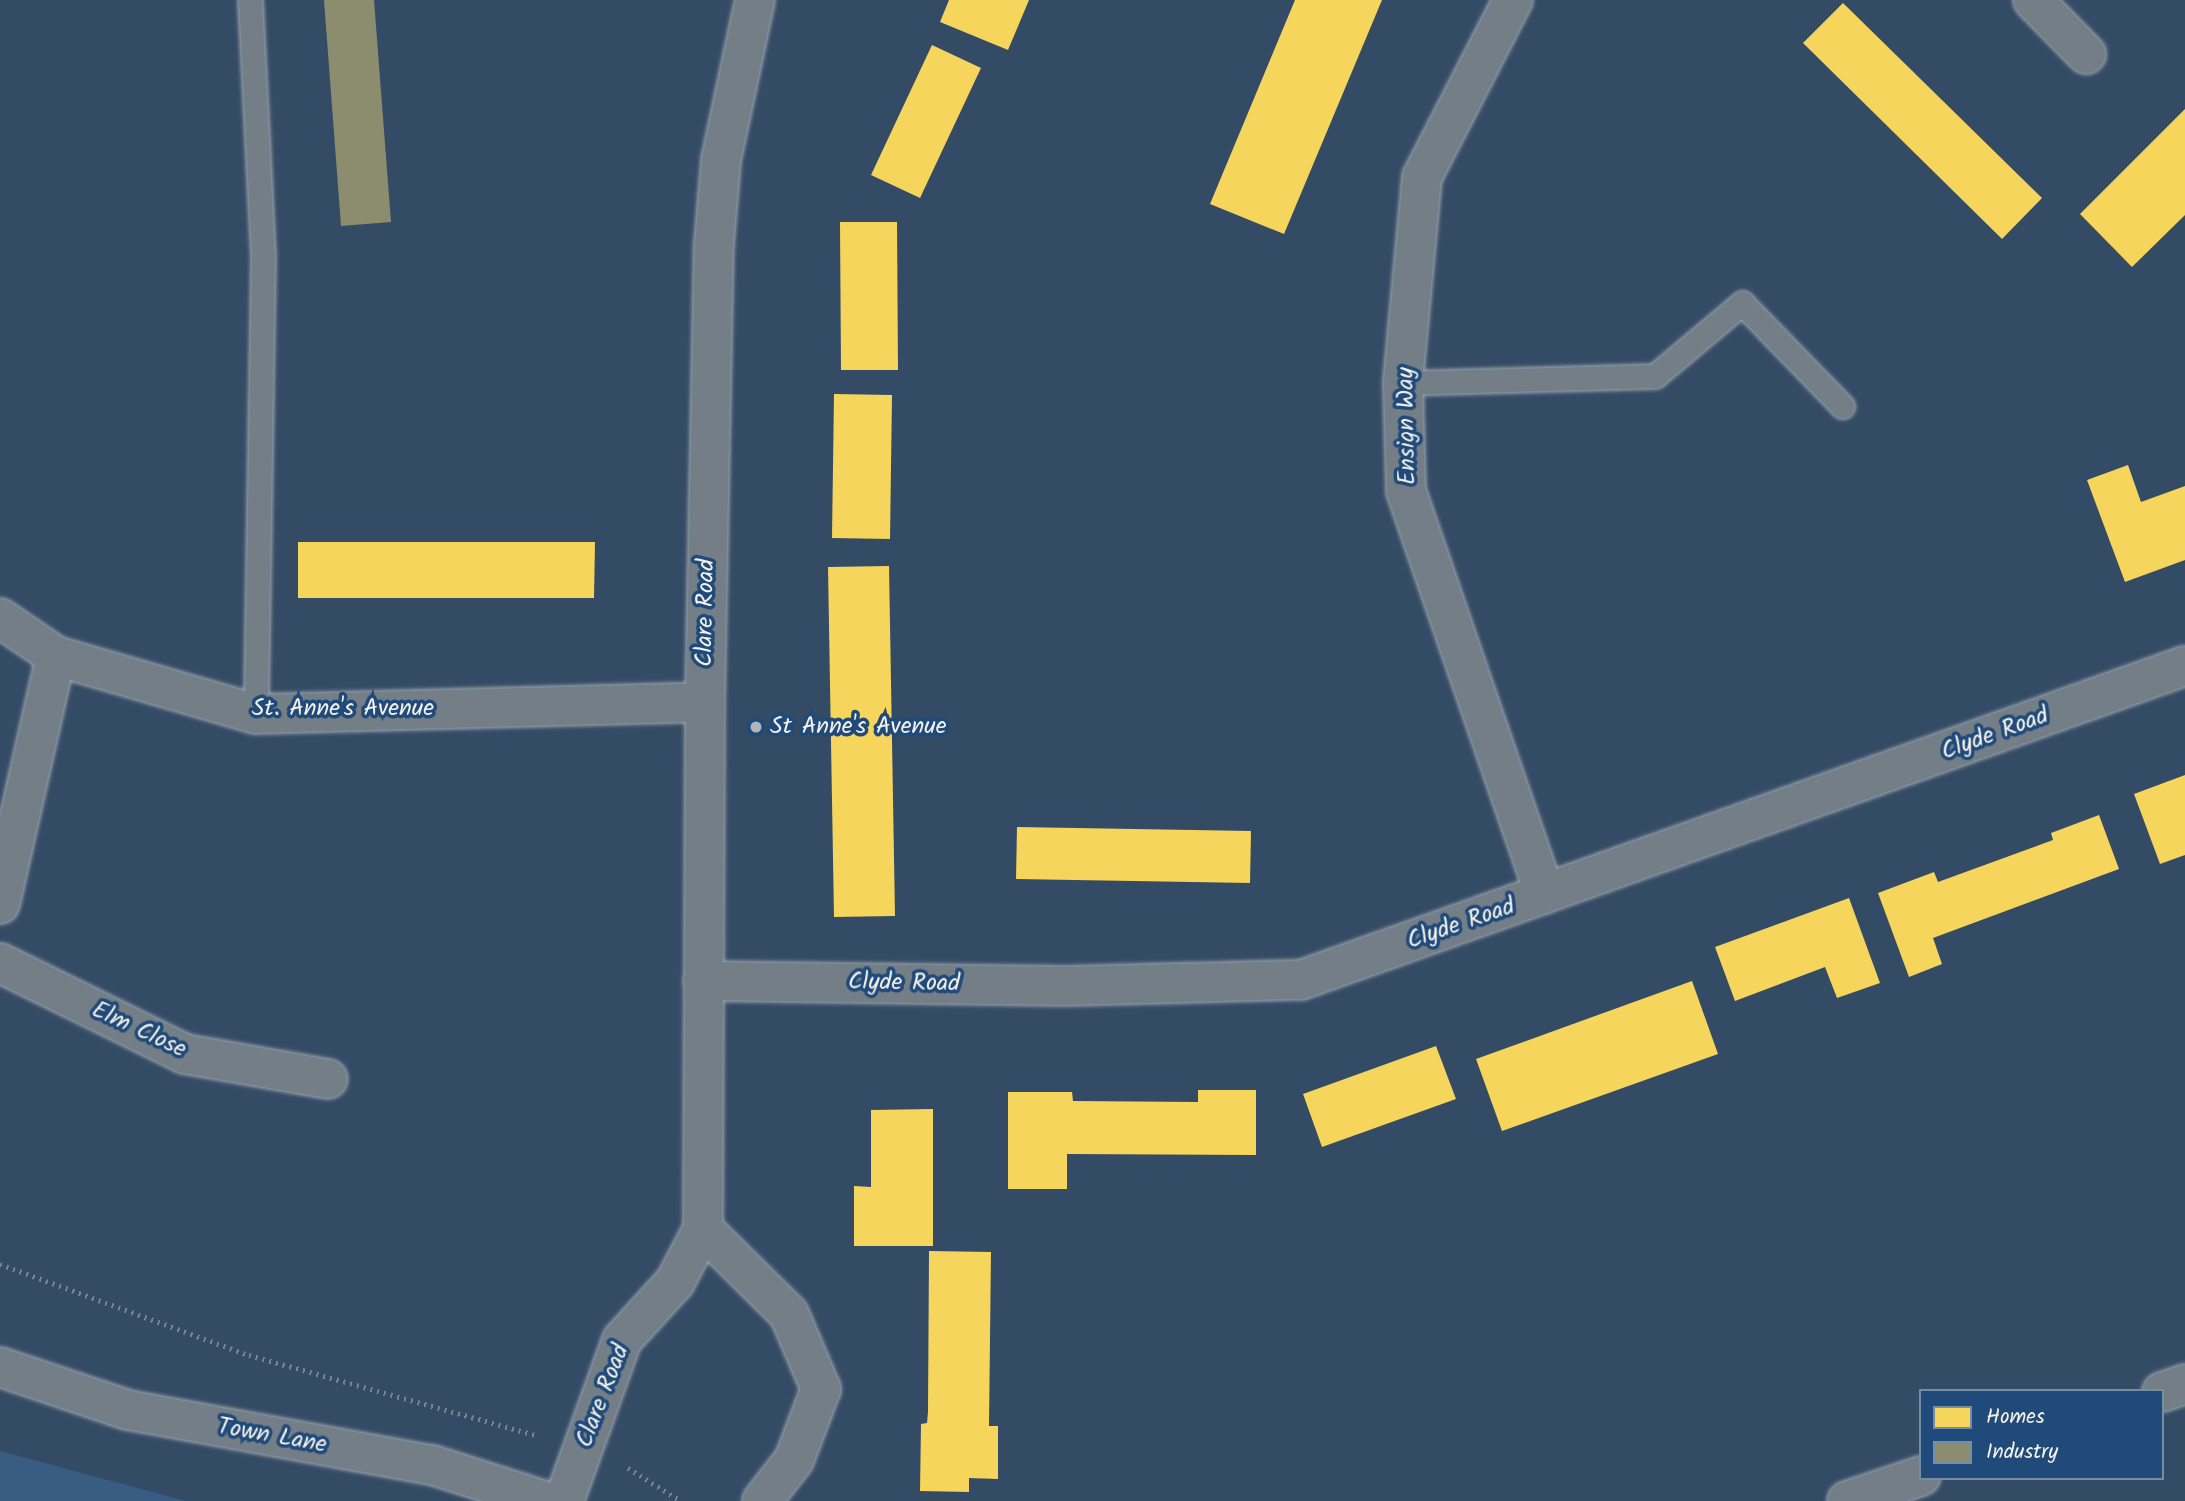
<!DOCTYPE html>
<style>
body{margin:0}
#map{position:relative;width:2185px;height:1501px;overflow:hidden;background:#344b65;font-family:Kalam,sans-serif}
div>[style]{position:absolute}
.green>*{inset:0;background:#395c83}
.homes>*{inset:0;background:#f6d55c}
.industry>*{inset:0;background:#8c8c6e}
.path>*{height:4.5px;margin-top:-2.25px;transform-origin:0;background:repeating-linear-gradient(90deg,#78838f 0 2px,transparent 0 7px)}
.roads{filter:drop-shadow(0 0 2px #9ba5af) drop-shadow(0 0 2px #9ba5af)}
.lane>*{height:23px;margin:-11.5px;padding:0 11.5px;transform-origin:11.5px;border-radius:11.5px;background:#737e87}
.street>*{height:38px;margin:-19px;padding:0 19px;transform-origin:19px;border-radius:19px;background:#737e87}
.secondary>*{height:38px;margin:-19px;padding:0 19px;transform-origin:19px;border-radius:19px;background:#737e87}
.dots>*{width:19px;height:19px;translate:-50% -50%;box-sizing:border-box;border:4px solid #1f4a7a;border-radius:50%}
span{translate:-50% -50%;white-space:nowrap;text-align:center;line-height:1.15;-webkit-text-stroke:7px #1f4a7a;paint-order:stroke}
.street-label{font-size:24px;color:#f4f1e8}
.poi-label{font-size:24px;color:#f4f1e8}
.left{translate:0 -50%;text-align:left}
.legend{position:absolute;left:1919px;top:1389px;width:245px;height:91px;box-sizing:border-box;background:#1f4a7a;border:2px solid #748da6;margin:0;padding:9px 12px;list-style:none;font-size:21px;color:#f4f1e8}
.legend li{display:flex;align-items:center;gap:14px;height:35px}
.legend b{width:35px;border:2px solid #748da6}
</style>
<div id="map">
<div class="green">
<i style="clip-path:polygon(0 1451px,186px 1501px,0 1501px)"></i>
</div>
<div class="homes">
<i style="clip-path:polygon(949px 0,1029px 0,1008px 50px,940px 22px)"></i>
<i style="clip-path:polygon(1295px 0,1382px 0,1284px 234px,1210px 204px)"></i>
<i style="clip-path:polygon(1843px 3px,2042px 198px,2002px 239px,1803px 43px)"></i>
<i style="clip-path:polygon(932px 45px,981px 68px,920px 198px,871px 175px)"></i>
<i style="clip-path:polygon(2185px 109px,2185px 215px,2132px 267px,2080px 214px)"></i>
<i style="clip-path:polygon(840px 222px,897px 222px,898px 370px,841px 370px)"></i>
<i style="clip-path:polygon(834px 394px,892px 395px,890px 539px,832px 538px)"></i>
<i style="clip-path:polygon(2128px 465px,2141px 502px,2185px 486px,2185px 560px,2125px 582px,2087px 480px)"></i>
<i style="clip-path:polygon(298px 542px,595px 542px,594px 598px,298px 598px)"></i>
<i style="clip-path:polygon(889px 566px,895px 916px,834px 917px,828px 567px)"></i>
<i style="clip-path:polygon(2185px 775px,2185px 855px,2160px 864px,2134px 794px)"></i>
<i style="clip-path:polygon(2099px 815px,2119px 869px,1933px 938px,1942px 964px,1909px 977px,1878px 893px,1934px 872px,1938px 882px,2053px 840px,2051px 833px)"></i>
<i style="clip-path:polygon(1017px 827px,1251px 831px,1250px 883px,1016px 879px)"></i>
<i style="clip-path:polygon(1849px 898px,1880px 983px,1837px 998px,1825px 967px,1735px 1001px,1715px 947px)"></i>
<i style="clip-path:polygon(1692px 981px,1718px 1054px,1502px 1131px,1476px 1059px)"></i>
<i style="clip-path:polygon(1436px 1046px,1456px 1099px,1322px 1147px,1303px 1094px)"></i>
<i style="clip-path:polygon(1198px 1090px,1256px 1090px,1256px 1155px,1067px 1154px,1067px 1189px,1008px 1189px,1008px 1092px,1072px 1092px,1073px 1101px,1198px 1102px)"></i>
<i style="clip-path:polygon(933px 1109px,933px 1246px,854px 1246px,854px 1186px,871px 1187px,871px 1110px)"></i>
<i style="clip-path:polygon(929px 1251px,991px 1252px,989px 1426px,998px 1426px,998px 1479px,969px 1478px,969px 1492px,920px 1491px,921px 1424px,927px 1423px,928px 1412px)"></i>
</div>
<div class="industry">
<i style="clip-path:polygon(324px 0,374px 0,391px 222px,341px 226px)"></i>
</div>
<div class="path">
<i style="left:0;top:1264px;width:265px;rotate:20.1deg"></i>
<i style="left:249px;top:1355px;width:297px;rotate:15.6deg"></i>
<i style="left:628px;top:1468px;width:62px;rotate:31.9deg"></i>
</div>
<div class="roads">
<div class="lane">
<i style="left:250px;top:0;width:256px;rotate:87.1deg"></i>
<i style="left:263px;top:256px;width:458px;rotate:90.9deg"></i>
<i style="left:1403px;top:383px;width:252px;rotate:-1.6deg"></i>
<i style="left:1655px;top:376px;width:114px;rotate:-40deg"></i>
<i style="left:1742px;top:303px;width:144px;rotate:45.8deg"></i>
</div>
<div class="street">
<i style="left:1513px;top:0;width:199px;rotate:117.2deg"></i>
<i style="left:1422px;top:177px;width:207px;rotate:95.3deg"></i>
<i style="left:1403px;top:383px;width:108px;rotate:88.4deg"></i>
<i style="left:1406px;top:491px;width:426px;rotate:71deg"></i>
<i style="left:2033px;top:0;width:76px;rotate:45.5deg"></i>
<i style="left:0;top:618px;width:68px;rotate:34.2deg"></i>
<i style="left:56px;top:656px;width:208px;rotate:16.2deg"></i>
<i style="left:256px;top:714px;width:449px;rotate:-1.5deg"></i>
<i style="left:0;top:904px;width:254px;rotate:-77.3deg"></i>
<i style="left:0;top:963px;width:206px;rotate:26.2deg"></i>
<i style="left:185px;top:1054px;width:145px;rotate:9.9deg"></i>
<i style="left:703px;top:981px;width:363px;rotate:0.8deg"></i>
<i style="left:1066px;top:986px;width:235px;rotate:-1.5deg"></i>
<i style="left:1301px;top:980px;width:938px;rotate:-19.56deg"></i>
<i style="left:703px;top:1229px;width:121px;rotate:44.7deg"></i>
<i style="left:789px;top:1314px;width:82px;rotate:66.9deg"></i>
<i style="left:821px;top:1389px;width:76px;rotate:110.8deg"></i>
<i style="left:794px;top:1460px;width:52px;rotate:128deg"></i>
<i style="left:2162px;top:1392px;width:24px;rotate:-19deg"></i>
<i style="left:564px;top:1501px;width:171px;rotate:-70.2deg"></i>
<i style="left:622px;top:1340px;width:79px;rotate:-47.6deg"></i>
<i style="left:675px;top:1282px;width:60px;rotate:-62.2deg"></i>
<i style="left:703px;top:1229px;width:527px;rotate:-89.78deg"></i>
<i style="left:705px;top:702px;width:458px;rotate:-88.9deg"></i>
<i style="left:714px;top:244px;width:84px;rotate:-85.2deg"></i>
<i style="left:721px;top:160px;width:164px;rotate:-78deg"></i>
<i style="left:1847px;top:1501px;width:78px;rotate:-18.7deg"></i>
</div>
<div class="secondary">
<i style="left:0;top:1367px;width:135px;rotate:18.6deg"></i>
<i style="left:128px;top:1410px;width:309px;rotate:10.3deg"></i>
<i style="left:432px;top:1465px;width:119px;rotate:17.7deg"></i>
</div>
</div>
<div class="dots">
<i style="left:756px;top:727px;background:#b1b7ba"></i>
</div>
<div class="street-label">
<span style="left:1407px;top:426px;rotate:-91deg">Ensign Way</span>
<span style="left:706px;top:613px;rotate:-89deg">Clare Road</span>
<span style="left:343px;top:709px">St. Anne's Avenue</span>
<span style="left:1995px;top:734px;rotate:-20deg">Clyde Road</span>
<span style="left:1461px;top:924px;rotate:-19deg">Clyde Road</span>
<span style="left:904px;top:983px;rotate:1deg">Clyde Road</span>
<span style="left:139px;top:1030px;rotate:25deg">Elm Close</span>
<span style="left:603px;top:1396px;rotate:-69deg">Clare Road</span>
<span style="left:272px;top:1436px;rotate:10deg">Town Lane</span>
</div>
<div class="poi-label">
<span class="left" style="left:770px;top:727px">St Anne's Avenue</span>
</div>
<ul class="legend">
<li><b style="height:19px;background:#f6d55c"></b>Homes</li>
<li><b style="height:19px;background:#8c8c6e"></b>Industry</li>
</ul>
</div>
